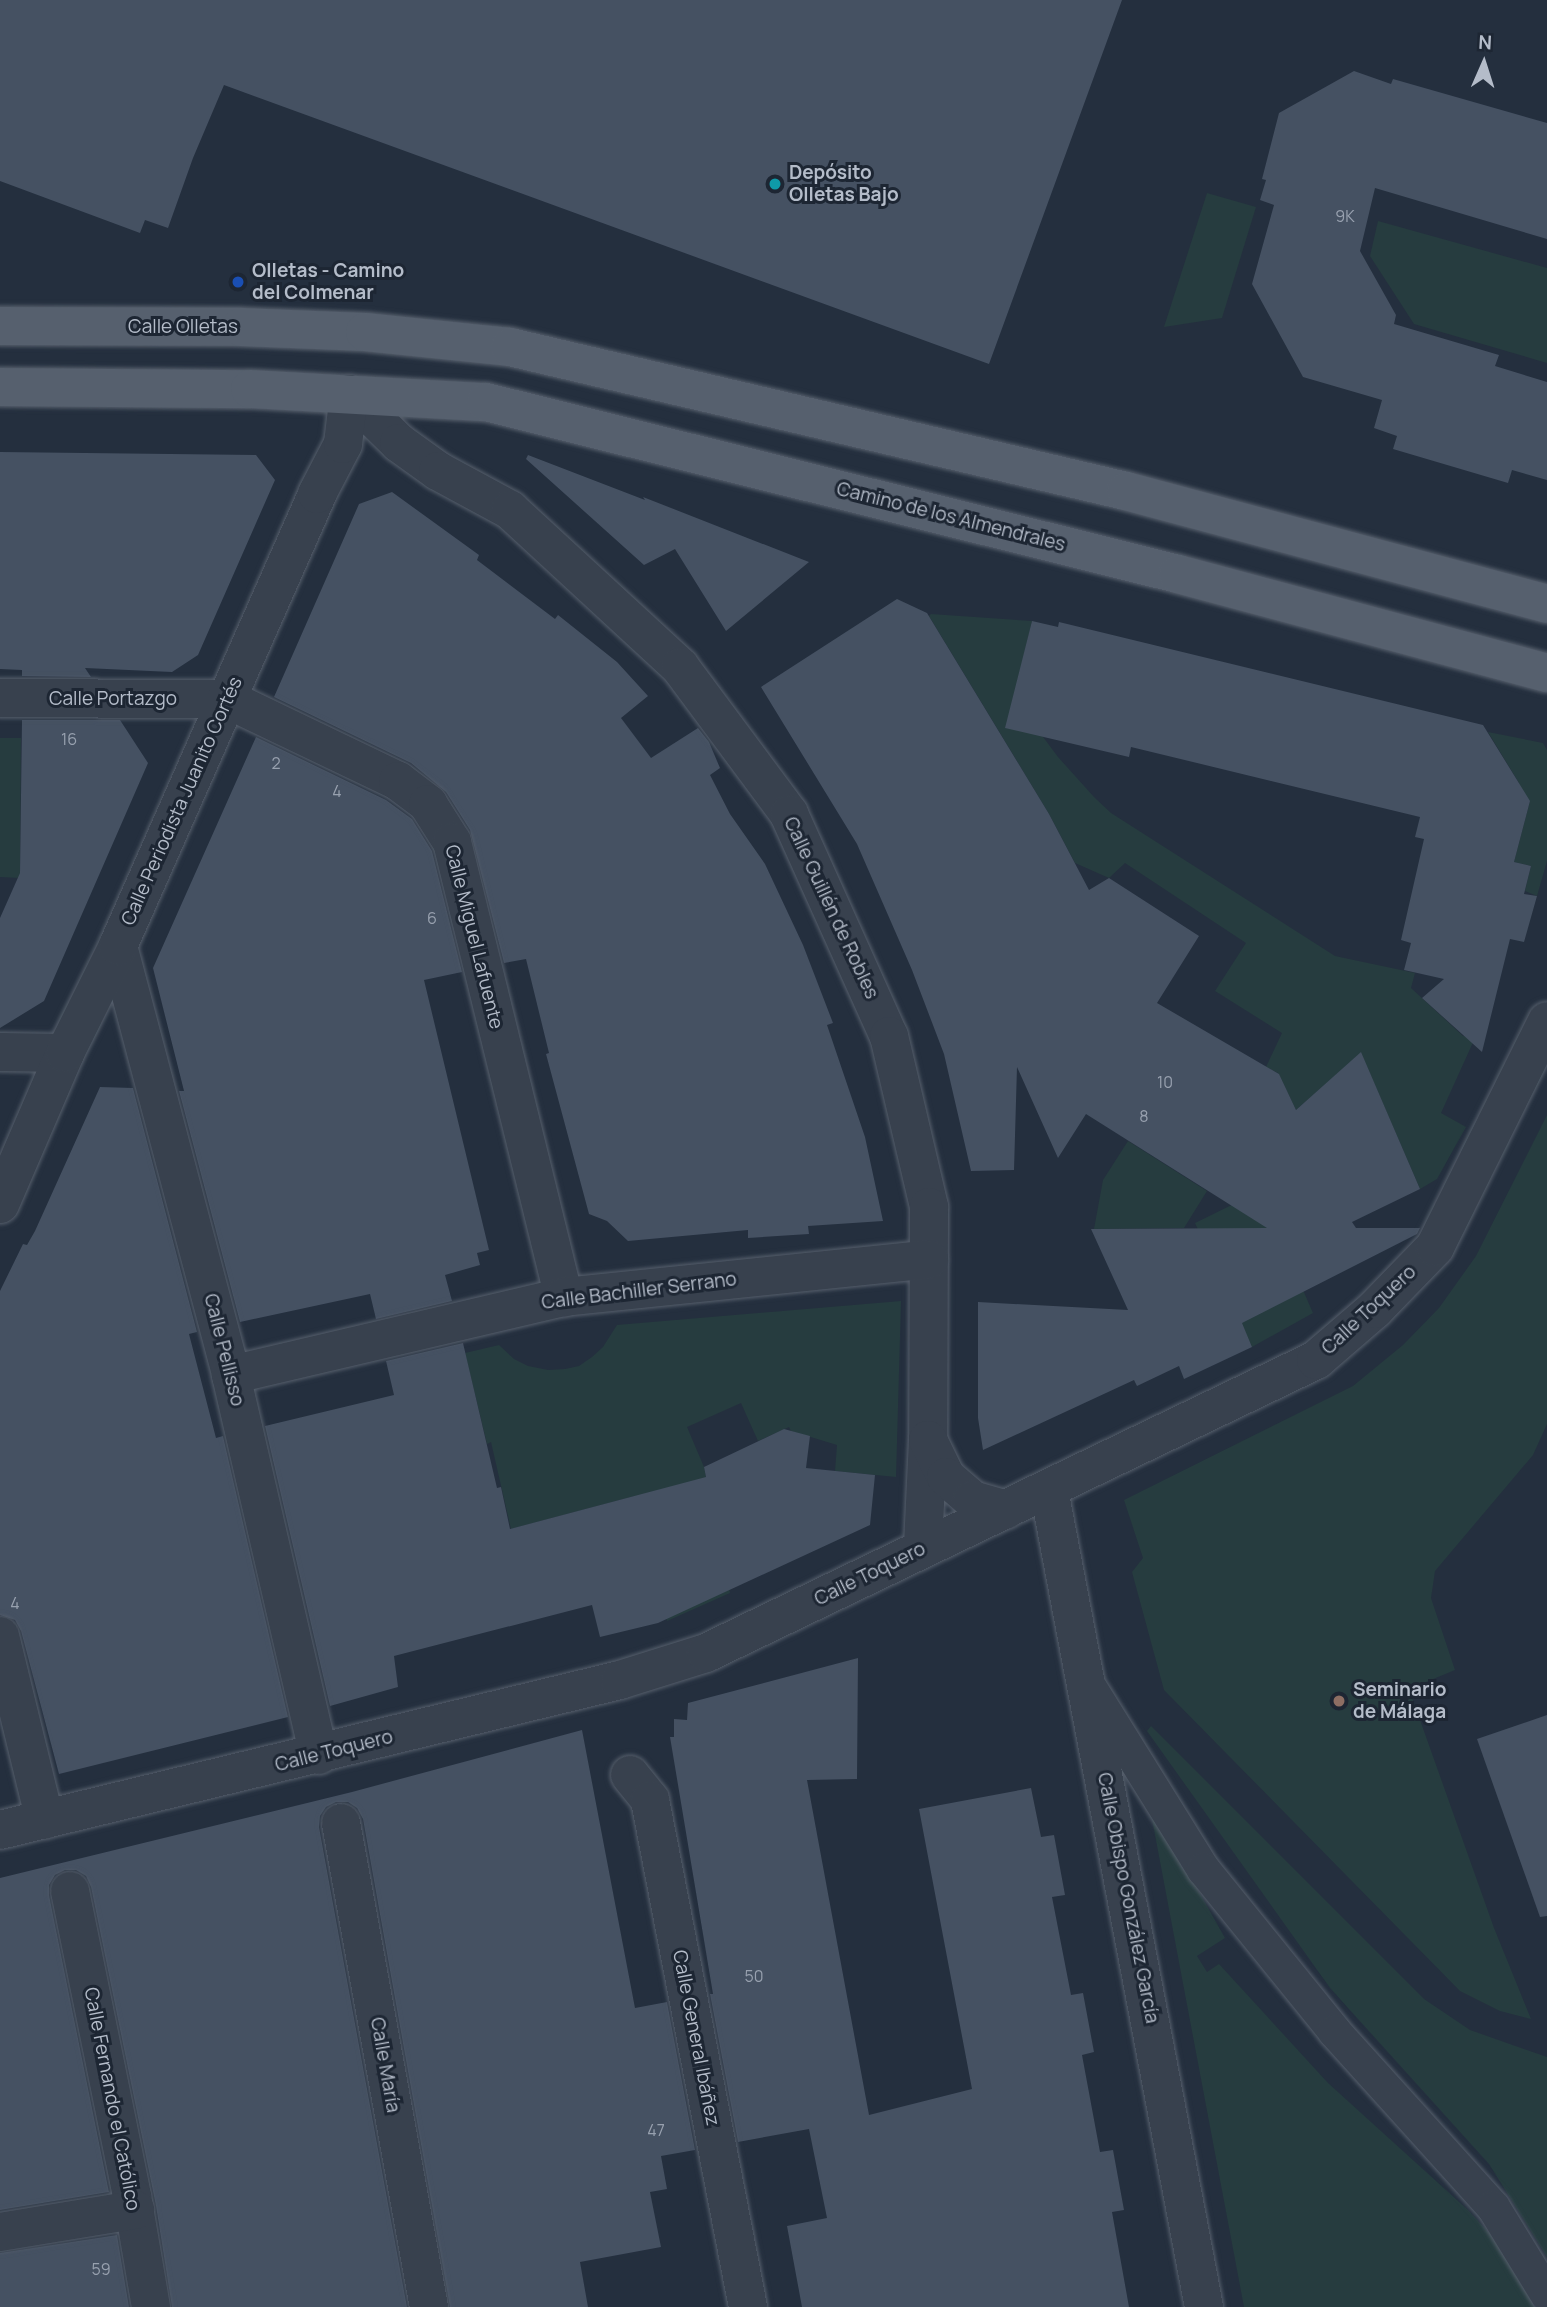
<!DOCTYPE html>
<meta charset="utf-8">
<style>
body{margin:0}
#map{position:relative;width:1547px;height:2307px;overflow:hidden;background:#242f3e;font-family:Manrope,sans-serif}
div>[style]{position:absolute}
.green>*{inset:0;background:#263c3f}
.building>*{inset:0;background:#455162}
.roads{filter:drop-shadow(0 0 2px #565f6c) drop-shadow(0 0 2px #565f6c)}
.lane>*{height:33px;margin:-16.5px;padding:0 16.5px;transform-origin:16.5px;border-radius:16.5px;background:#38414e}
.street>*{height:38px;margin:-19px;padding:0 19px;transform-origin:19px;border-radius:19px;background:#38414e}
.primary>*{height:38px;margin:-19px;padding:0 19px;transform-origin:19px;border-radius:19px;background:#56606e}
.dots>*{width:19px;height:19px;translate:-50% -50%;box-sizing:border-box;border:4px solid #1d2633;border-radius:50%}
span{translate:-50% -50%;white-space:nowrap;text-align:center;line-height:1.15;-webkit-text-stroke:6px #1d2633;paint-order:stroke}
.number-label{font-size:16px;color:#98a1af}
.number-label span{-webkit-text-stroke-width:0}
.poi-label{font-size:19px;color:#b4bcc9;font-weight:700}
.left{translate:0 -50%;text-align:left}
.street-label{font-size:19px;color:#b4bcc9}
.north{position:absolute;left:1449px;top:28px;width:70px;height:70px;-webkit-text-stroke:5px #1d2633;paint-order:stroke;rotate:3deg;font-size:19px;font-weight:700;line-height:28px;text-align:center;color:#b4bcc9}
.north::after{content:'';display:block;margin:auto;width:24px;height:32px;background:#b4bcc9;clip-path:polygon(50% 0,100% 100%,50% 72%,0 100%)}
</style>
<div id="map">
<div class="green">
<i style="clip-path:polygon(1207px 193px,1256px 207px,1222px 318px,1164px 327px)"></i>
<i style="clip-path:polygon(1378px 221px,1547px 268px,1547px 363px,1414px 324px,1370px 256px)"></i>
<i style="clip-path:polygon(931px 614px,1032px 621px,1014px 698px,1058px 757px,1094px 797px,1111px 813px,1335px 956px,1415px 973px,1411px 988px,1463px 1036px,1475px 1038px,1441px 1113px,1466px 1127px,1437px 1179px,1420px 1189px,1361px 1053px,1296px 1110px,1278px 1073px,1266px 1067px,1282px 1033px,1215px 991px,1246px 943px,1125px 863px,1109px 878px,1075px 863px,1049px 814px,929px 616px)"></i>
<i style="clip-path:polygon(1488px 732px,1543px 743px,1547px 750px,1547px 861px,1537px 896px,1525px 891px,1531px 866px,1514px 862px,1530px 801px,1516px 797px,1519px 783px)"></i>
<i style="clip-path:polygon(0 738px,21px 738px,20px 878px,0 877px)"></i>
<i style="clip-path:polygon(1547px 1115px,1547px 1424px,1533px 1455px,1435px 1571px,1431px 1598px,1455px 1670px,1409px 1689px,1494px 1928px,1531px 2019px,1500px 2011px,1460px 1991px,1164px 1690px,1132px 1572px,1143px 1558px,1124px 1500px,1353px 1386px,1403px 1345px,1439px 1308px,1476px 1256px)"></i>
<i style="clip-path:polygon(1128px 1141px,1207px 1191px,1184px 1228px,1094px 1229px,1103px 1180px)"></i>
<i style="clip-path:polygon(1260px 1191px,1313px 1313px,1252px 1347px,1195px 1223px)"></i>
<i style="clip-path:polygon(901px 1301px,896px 1477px,835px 1471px,837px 1445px,791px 1431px,789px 1427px,758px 1441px,741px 1403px,687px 1427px,704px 1467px,730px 1593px,667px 1621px,635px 1496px,511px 1529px,491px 1442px,487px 1444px,465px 1353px,499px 1345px,514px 1359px,528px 1366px,548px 1370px,565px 1369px,579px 1366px,592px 1357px,603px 1347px,617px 1325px)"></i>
<i style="clip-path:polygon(1151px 1726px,1424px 1999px,1470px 2030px,1547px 2057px,1547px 2257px,1489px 2164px,1330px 1988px,1147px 1731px)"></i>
<i style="clip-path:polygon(1149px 1803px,1225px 1938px,1197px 1956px,1207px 1972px,1219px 1964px,1328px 2083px,1468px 2210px,1491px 2235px,1535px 2307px,1244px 2307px)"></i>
</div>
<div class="building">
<i style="clip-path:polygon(0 0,1122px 0,989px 364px,224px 85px,193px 158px,168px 228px,145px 220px,140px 233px,0 181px)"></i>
<i style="clip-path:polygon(1354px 71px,1391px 84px,1393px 79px,1547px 123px,1547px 239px,1375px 188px,1360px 251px,1396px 315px,1394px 324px,1499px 355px,1495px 366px,1547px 382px,1547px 480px,1512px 470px,1508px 483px,1393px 449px,1397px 436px,1374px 428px,1382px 400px,1303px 377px,1252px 284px,1274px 205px,1260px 200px,1266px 180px,1262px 179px,1279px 113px)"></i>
<i style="clip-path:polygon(0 452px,256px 455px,275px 480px,198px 655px,172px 672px,85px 668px,91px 677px,22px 676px,22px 670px,0 669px)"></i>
<i style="clip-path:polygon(528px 455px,645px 500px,643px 497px,809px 562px,726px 631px,675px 549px,644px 565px,526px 459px)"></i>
<i style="clip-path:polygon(392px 492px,479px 555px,477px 560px,555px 619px,558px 615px,617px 662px,648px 696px,621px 718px,651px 758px,698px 728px,709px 742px,720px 768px,710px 775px,730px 814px,765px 864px,803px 945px,833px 1023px,827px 1025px,865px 1137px,883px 1221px,808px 1226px,809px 1234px,748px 1238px,748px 1230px,628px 1241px,607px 1221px,589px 1214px,546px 1054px,549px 1053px,526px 959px,504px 963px,470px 830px,446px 792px,411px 763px,274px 697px,359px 504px)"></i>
<i style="clip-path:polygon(897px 599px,927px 613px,1049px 814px,1089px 890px,1109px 878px,1199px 936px,1157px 1003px,1279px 1074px,1296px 1110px,1361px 1052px,1420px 1189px,1352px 1222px,1356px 1228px,1420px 1228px,1417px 1234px,1242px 1323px,1252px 1347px,1184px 1379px,1179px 1366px,1137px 1386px,1134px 1380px,983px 1450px,978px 1418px,978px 1302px,1128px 1310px,1091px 1229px,1267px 1228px,1086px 1114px,1058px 1158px,1017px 1067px,1014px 1170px,971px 1171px,944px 1054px,912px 970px,857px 844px,761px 687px)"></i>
<i style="clip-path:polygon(1032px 621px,1058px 627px,1059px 622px,1483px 725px,1530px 801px,1514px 862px,1531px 866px,1524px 894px,1537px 896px,1524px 942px,1510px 939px,1482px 1052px,1422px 998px,1444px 979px,1404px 970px,1411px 943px,1401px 940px,1424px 839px,1415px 837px,1420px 817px,1131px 747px,1129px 757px,1005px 728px)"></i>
<i style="clip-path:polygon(22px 720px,120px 720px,148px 763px,44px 1001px,0 1028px,0 918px,20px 873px)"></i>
<i style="clip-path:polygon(256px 737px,386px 800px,412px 819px,432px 851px,462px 972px,424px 980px,489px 1250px,477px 1253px,480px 1265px,445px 1275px,452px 1301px,376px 1319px,370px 1294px,240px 1322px,179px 1091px,184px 1091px,153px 968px)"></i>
<i style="clip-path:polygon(100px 1087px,133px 1088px,197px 1332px,189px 1334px,216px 1438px,223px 1436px,288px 1717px,59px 1774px,21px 1631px,15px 1620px,0 1615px,0 1291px,23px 1244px,27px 1245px,35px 1231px)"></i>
<i style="clip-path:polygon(463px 1343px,497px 1488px,501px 1487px,510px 1529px,706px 1477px,704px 1467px,784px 1429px,810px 1436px,806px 1468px,875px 1475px,870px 1525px,658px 1623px,600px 1637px,592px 1605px,394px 1656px,398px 1687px,330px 1706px,265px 1426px,394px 1395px,386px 1361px)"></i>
<i style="clip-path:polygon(858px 1658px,857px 1779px,807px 1780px,869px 2115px,972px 2089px,919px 1809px,1031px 1788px,1041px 1837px,1054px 1835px,1065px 1895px,1052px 1897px,1071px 1995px,1083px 1993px,1094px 2052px,1082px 2055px,1100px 2152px,1113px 2150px,1124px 2210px,1112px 2212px,1129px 2307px,802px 2307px,787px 2226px,827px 2218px,809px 2129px,738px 2142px,710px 1994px,713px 1994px,670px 1737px,674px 1737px,674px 1719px,687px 1720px,688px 1703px)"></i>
<i style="clip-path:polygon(1547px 1715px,1547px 1916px,1540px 1917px,1477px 1739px)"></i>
<i style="clip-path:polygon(582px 1730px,635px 2008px,667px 2002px,695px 2150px,661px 2156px,667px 2189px,650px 2192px,661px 2247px,580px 2262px,588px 2307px,450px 2307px,363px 1819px,357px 1808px,348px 1802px,336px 1802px,326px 1807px,320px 1816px,319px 1827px,407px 2307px,172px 2307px,156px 2206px,91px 1887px,86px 1876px,76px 1870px,65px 1870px,55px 1875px,49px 1885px,49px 1895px,109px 2192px,0 2210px,0 1878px,352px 1792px)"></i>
<i style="clip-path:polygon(117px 2235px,129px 2307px,0 2307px,0 2253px)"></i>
</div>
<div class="roads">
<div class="lane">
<i style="left:1089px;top:1686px;width:216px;rotate:58.1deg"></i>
<i style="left:1203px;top:1869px;width:208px;rotate:51deg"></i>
<i style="left:1334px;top:2031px;width:237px;rotate:47.9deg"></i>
<i style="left:1493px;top:2207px;width:103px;rotate:58.5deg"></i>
</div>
<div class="street">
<i style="left:349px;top:394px;width:70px;rotate:44.4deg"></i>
<i style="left:399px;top:443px;width:48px;rotate:35.7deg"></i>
<i style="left:438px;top:471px;width:82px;rotate:28.4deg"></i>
<i style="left:510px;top:510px;width:231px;rotate:42.7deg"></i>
<i style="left:680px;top:667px;width:183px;rotate:53.4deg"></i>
<i style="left:789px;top:814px;width:243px;rotate:65.8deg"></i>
<i style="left:889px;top:1036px;width:176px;rotate:76.8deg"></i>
<i style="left:929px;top:1207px;width:233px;rotate:90.2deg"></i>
<i style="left:928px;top:1440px;width:108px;rotate:92.7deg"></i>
<i style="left:0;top:698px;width:227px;rotate:0.3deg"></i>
<i style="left:227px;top:699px;width:190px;rotate:25.6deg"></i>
<i style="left:398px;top:781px;width:38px;rotate:37deg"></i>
<i style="left:428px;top:804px;width:45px;rotate:57.7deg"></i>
<i style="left:452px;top:842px;width:469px;rotate:76.2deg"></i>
<i style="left:118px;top:946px;width:444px;rotate:75.2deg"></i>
<i style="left:231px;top:1375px;width:390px;rotate:77deg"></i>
<i style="left:0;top:1052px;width:65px;rotate:0.9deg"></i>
<i style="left:0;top:1204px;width:164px;rotate:-66.7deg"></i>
<i style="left:65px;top:1053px;width:119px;rotate:-63.6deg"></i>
<i style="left:118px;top:946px;width:494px;rotate:-66.2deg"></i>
<i style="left:317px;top:494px;width:56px;rotate:-62.5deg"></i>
<i style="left:343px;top:444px;width:50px;rotate:-83.2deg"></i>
<i style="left:231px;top:1375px;width:342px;rotate:-13.2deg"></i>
<i style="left:564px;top:1297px;width:367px;rotate:-5.9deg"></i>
<i style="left:928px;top:1440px;width:41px;rotate:64.1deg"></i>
<i style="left:946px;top:1477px;width:35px;rotate:41deg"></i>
<i style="left:972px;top:1500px;width:35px;rotate:16deg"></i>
<i style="left:1049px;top:1490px;width:832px;rotate:79.26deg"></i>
<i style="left:0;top:1636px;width:189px;rotate:76.3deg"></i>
<i style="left:630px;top:1775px;width:32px;rotate:51deg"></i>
<i style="left:650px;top:1800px;width:516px;rotate:79.06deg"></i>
<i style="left:341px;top:1823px;width:492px;rotate:79.7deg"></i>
<i style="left:0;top:1830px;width:638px;rotate:-13.6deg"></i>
<i style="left:620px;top:1680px;width:90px;rotate:-17.4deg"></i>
<i style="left:706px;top:1653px;width:677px;rotate:-25.66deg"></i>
<i style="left:1316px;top:1360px;width:78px;rotate:-40.8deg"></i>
<i style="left:1375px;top:1309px;width:86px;rotate:-45.9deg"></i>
<i style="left:1435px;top:1247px;width:252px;rotate:-63.6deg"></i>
<i style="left:70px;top:1891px;width:311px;rotate:78.5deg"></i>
<i style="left:132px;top:2196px;width:113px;rotate:80.3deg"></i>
<i style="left:0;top:2232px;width:137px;rotate:-9.3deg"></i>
</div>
<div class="primary">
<i style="left:0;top:326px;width:241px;rotate:0.2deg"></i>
<i style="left:241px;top:327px;width:124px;rotate:2.3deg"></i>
<i style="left:365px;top:332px;width:146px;rotate:5.9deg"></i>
<i style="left:510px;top:347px;width:633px;rotate:13.16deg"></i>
<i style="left:1126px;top:491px;width:436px;rotate:15deg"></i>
<i style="left:0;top:387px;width:250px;rotate:0.5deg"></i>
<i style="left:250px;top:389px;width:236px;rotate:3.2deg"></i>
<i style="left:486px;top:402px;width:713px;rotate:13.96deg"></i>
<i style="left:1178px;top:574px;width:382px;rotate:15deg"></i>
</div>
</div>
<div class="dots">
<i style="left:775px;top:184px;background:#0f9aa8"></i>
<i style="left:238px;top:282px;background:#1a4fb4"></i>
<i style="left:1339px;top:1701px;background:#8d6e63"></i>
</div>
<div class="number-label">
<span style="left:1345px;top:216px">9K</span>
<span style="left:69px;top:739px">16</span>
<span style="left:276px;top:763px">2</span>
<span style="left:337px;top:791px">4</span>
<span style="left:432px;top:918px">6</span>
<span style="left:1165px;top:1082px">10</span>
<span style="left:1144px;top:1116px">8</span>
<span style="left:15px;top:1603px">4</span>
<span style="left:754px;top:1976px">50</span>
<span style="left:656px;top:2130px">47</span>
<span style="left:101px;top:2269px">59</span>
</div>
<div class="poi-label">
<span class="left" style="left:789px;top:184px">Depósito<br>Olletas Bajo</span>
<span class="left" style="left:252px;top:282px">Olletas - Camino<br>del Colmenar</span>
<span class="left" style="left:1353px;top:1701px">Seminario<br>de Málaga</span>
</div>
<div class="street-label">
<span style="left:183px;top:327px">Calle Olletas</span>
<span style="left:951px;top:517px;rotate:14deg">Camino de los Almendrales</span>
<span style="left:113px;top:699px">Calle Portazgo</span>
<span style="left:182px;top:801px;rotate:-66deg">Calle Periodista Juanito Cortés</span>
<span style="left:831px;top:908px;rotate:65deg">Calle Guillén de Robles</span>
<span style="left:474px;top:937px;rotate:76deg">Calle Miguel Lafuente</span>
<span style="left:639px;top:1291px;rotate:-7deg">Calle Bachiller Serrano</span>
<span style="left:1369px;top:1310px;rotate:-43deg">Calle Toquero</span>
<span style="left:224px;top:1350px;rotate:76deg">Calle Pellisso</span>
<span style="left:870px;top:1574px;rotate:-26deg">Calle Toquero</span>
<span style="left:334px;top:1751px;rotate:-14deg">Calle Toquero</span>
<span style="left:1128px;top:1898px;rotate:79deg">Calle Obispo González García</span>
<span style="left:696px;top:2038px;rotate:79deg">Calle General Ibáñez</span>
<span style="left:385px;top:2065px;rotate:80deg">Calle María</span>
<span style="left:112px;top:2099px;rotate:79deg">Calle Fernando el Católico</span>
</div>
<div class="north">N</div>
</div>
